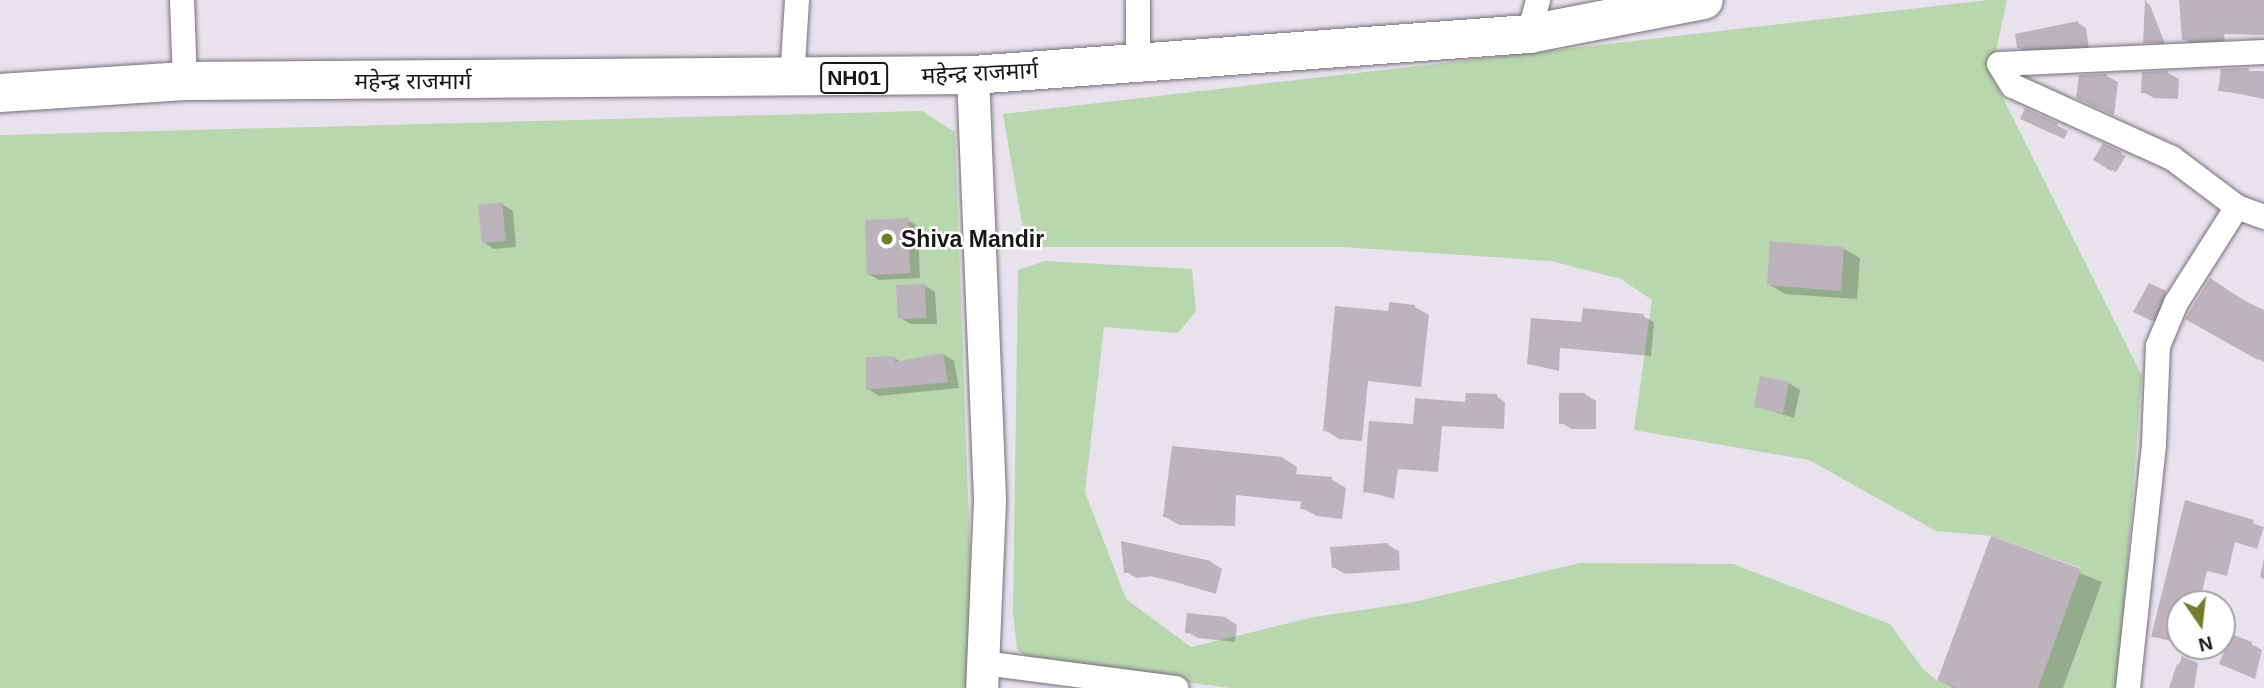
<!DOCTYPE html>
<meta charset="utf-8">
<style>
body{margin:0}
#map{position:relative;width:2264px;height:688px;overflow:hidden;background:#e8e2ed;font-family:Helvetica,"Noto Sans Devanagari",sans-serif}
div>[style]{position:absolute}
.green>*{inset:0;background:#b9d7ae}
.shadow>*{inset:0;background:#0003}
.building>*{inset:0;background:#bdb3bc}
.roads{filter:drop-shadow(0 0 2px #757079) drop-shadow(0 0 2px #757079)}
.minor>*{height:24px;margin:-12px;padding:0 12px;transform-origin:12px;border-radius:12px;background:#fff}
.tertiary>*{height:32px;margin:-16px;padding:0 16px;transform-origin:16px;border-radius:16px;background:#fff}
.trunk>*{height:38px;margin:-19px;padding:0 19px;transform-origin:19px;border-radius:19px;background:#fff}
.dots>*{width:19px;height:19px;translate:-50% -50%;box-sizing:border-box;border:4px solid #fff;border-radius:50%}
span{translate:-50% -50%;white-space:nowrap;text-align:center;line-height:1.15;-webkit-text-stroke:5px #fff;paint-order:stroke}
.shield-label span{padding:2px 5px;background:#fff;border:2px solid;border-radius:5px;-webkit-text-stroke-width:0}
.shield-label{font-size:21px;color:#19171b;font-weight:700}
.street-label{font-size:23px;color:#19171b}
.poi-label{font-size:23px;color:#19171b;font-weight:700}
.left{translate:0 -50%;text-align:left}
.north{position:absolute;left:2166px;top:590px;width:70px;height:70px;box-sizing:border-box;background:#fff;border:2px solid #a3a2a4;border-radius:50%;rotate:166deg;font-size:19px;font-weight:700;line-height:28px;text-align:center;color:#19171b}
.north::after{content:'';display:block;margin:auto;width:24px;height:32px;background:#737d28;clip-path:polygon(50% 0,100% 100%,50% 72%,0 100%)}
</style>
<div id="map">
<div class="green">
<i style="clip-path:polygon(1988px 0,2007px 0,1991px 74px,2142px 376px,2118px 688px,2038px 688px,2081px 568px,1991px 536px,1936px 531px,1809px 460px,1634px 430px,1652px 300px,1621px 279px,1551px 261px,1342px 247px,1026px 247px,1003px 114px)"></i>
<i style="clip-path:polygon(922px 111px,955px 132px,975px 688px,0 688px,0 135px)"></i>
<i style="clip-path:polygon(1045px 261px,1192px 269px,1196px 311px,1178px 333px,1104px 327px,1085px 492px,1126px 599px,1191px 647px,1314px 617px,1409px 603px,1580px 563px,1733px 564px,1890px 624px,1923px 669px,1937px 681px,1957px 688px,1230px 688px,1031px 661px,1017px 649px,1013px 614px,1018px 270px)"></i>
</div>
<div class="shadow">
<i style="clip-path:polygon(2181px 0,2264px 0,2264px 35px,2224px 34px,2225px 43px,2195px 46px,2184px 39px)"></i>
<i style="clip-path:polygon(2147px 3px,2150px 5px,2165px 44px,2145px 42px)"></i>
<i style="clip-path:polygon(2078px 23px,2086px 28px,2089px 49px,2027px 52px,2018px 47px)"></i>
<i style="clip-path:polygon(2223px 71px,2264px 71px,2264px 99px,2220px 90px)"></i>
<i style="clip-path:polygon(2168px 73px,2179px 79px,2178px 99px,2154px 98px,2143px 92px)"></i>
<i style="clip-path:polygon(2107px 76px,2118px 82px,2114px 115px,2089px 104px,2081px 77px)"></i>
<i style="clip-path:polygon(2026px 110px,2068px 131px,2064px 139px,2033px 124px)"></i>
<i style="clip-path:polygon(2104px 146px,2126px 156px,2116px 172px,2095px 159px)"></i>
<i style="clip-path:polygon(502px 204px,513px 211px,516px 247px,494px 249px,483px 242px)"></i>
<i style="clip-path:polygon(907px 220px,918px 226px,920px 278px,879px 280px,868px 274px)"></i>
<i style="clip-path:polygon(1844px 249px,1860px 258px,1857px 299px,1785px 294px,1768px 284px)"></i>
<i style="clip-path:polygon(924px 285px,935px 292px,937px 324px,911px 324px,900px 318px)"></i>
<i style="clip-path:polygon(2149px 285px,2176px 299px,2163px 326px,2136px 311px)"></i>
<i style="clip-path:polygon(2221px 286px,2264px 312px,2264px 362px,2188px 319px)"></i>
<i style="clip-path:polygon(1391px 304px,1415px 307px,1429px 315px,1421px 387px,1368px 381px,1362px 441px,1339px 439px,1325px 430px,1336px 308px,1390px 313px)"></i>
<i style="clip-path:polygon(1643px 316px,1654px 322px,1651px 356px,1560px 348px,1559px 371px,1529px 364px,1532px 320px,1583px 324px)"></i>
<i style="clip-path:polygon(943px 354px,954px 361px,959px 388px,879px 396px,868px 389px,894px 358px,902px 362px)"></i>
<i style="clip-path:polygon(1789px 383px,1800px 390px,1794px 418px,1756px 406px)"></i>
<i style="clip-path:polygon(1585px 394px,1596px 401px,1596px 429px,1572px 429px,1561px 423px)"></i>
<i style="clip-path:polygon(1496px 396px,1505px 402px,1504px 429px,1442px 426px,1438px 472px,1398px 469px,1394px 499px,1365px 491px,1415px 426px)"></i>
<i style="clip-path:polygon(1173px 448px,1283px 458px,1297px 467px,1296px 476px,1331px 479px,1346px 488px,1342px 519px,1317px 516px,1302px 508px,1303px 502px,1236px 495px,1235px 526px,1179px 525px,1165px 517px)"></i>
<i style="clip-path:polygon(2187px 502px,2264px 527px,2257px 549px,2235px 542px,2227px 576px,2207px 571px,2199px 604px,2180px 604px,2180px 644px,2153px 636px)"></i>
<i style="clip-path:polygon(1992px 538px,2102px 582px,2063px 688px,1953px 688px,1939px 680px)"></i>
<i style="clip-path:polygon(1388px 545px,1399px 551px,1400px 570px,1345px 574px,1333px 567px)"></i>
<i style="clip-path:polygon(2264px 558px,2264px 579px,2260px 577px)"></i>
<i style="clip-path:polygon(1211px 562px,1222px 569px,1216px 594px,1155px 576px,1137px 578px,1126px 572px)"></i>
<i style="clip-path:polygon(1226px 618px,1237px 625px,1235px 642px,1198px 638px,1187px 632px)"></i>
<i style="clip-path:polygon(2251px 644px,2262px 650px,2255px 679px,2221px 664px)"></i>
<i style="clip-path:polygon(2182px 656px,2198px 663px,2194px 688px,2171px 688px)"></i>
</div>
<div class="building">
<i style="clip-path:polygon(2145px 0,2146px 0,2161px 42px,2143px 43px)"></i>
<i style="clip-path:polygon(2179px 0,2264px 0,2264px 30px,2214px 29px,2215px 37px,2182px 40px)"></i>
<i style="clip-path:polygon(2078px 21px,2081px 45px,2017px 48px,2015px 34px)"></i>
<i style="clip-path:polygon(2249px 68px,2245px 94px,2218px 91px,2221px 69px)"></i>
<i style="clip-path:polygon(2168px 71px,2167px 94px,2141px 93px,2142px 72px)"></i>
<i style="clip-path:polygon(2107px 74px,2103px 110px,2076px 98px,2079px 75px)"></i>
<i style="clip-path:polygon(2025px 108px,2058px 123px,2053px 134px,2020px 119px)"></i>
<i style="clip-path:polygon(2103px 143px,2122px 152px,2111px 171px,2093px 160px)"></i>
<i style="clip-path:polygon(502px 202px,506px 241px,482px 243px,478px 205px)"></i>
<i style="clip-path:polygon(908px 218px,910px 273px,867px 275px,865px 220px)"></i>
<i style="clip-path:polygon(1770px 241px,1844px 247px,1841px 291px,1767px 285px)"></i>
<i style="clip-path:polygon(2210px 278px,2227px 289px,2225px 292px,2264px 310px,2264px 347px,2258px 360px,2185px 319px)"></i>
<i style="clip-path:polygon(2149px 283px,2166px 291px,2152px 321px,2133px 312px)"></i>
<i style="clip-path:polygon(925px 284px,926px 318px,898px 319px,896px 285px)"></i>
<i style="clip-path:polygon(1389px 302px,1415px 305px,1406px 380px,1354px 374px,1348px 434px,1323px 431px,1335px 306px,1388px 311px)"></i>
<i style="clip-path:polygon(1583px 308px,1644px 314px,1640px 351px,1550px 342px,1548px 366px,1527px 364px,1531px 318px,1581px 322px)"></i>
<i style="clip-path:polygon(943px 353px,948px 382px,866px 390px,866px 357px,895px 356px,895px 362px)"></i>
<i style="clip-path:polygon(1760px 376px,1789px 382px,1783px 413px,1754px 407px)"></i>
<i style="clip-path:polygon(1466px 393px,1497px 394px,1495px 424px,1433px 422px,1429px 468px,1389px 465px,1385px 495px,1363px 492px,1369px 421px,1413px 424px,1415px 398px,1465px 402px)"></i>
<i style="clip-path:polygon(1559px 393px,1585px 393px,1586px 423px,1559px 424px)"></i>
<i style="clip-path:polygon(1172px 446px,1283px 457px,1282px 473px,1332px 477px,1328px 511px,1300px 509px,1302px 496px,1222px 488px,1221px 519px,1163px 517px)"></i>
<i style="clip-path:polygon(2185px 500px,2254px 520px,2247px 545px,2225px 538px,2216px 572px,2197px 567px,2188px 604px,2180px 604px,2180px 641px,2151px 637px)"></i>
<i style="clip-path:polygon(1991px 536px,2081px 569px,2038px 688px,1957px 688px,1937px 681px)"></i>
<i style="clip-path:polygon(1121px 541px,1211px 561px,1205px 588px,1153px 577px,1154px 570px,1124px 573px)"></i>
<i style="clip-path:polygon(1388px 543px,1390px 564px,1332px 568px,1330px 547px)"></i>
<i style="clip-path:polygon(1187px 613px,1226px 617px,1225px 637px,1185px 633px)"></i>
<i style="clip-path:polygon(2231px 634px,2252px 642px,2244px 674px,2219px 664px)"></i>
<i style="clip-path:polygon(2177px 664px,2195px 668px,2190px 688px,2169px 688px)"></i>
</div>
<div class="roads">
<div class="minor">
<i style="left:182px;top:0;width:81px;rotate:87.9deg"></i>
<i style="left:1529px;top:34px;width:35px;rotate:-75deg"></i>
<i style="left:2264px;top:52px;width:265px;rotate:177.4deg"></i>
<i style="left:1999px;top:64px;width:26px;rotate:58deg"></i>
<i style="left:2013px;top:86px;width:175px;rotate:24.4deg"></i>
<i style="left:2172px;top:158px;width:81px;rotate:37deg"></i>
<i style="left:2237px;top:207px;width:29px;rotate:20deg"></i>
<i style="left:1138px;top:63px;width:63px;rotate:-90deg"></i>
<i style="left:792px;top:80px;width:80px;rotate:-86.4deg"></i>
<i style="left:983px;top:663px;width:195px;rotate:7.4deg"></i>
<i style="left:2128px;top:688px;width:245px;rotate:-83.9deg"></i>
<i style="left:2154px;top:444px;width:98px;rotate:-87.7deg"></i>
<i style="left:2158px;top:346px;width:47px;rotate:-67.3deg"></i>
<i style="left:2176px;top:303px;width:114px;rotate:-57.6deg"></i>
</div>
<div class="tertiary">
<i style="left:973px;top:75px;width:426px;rotate:87.7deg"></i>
<i style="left:990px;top:501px;width:187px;rotate:92.4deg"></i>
</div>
<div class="trunk">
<i style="left:0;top:93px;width:185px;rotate:-3.7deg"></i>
<i style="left:185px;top:81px;width:788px;rotate:-0.44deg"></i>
<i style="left:973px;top:75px;width:558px;rotate:-4.22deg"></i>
<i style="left:1529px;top:34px;width:178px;rotate:-11deg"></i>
</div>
</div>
<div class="dots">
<i style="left:887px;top:239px;background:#737d28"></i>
</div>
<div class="shield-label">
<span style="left:854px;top:78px">NH01</span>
</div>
<div class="street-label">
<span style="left:980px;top:73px;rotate:-3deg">महेन्द्र राजमार्ग</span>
<span style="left:413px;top:81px">महेन्द्र राजमार्ग</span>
</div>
<div class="poi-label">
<span class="left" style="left:901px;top:239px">Shiva Mandir</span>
</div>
<div class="north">N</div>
</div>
